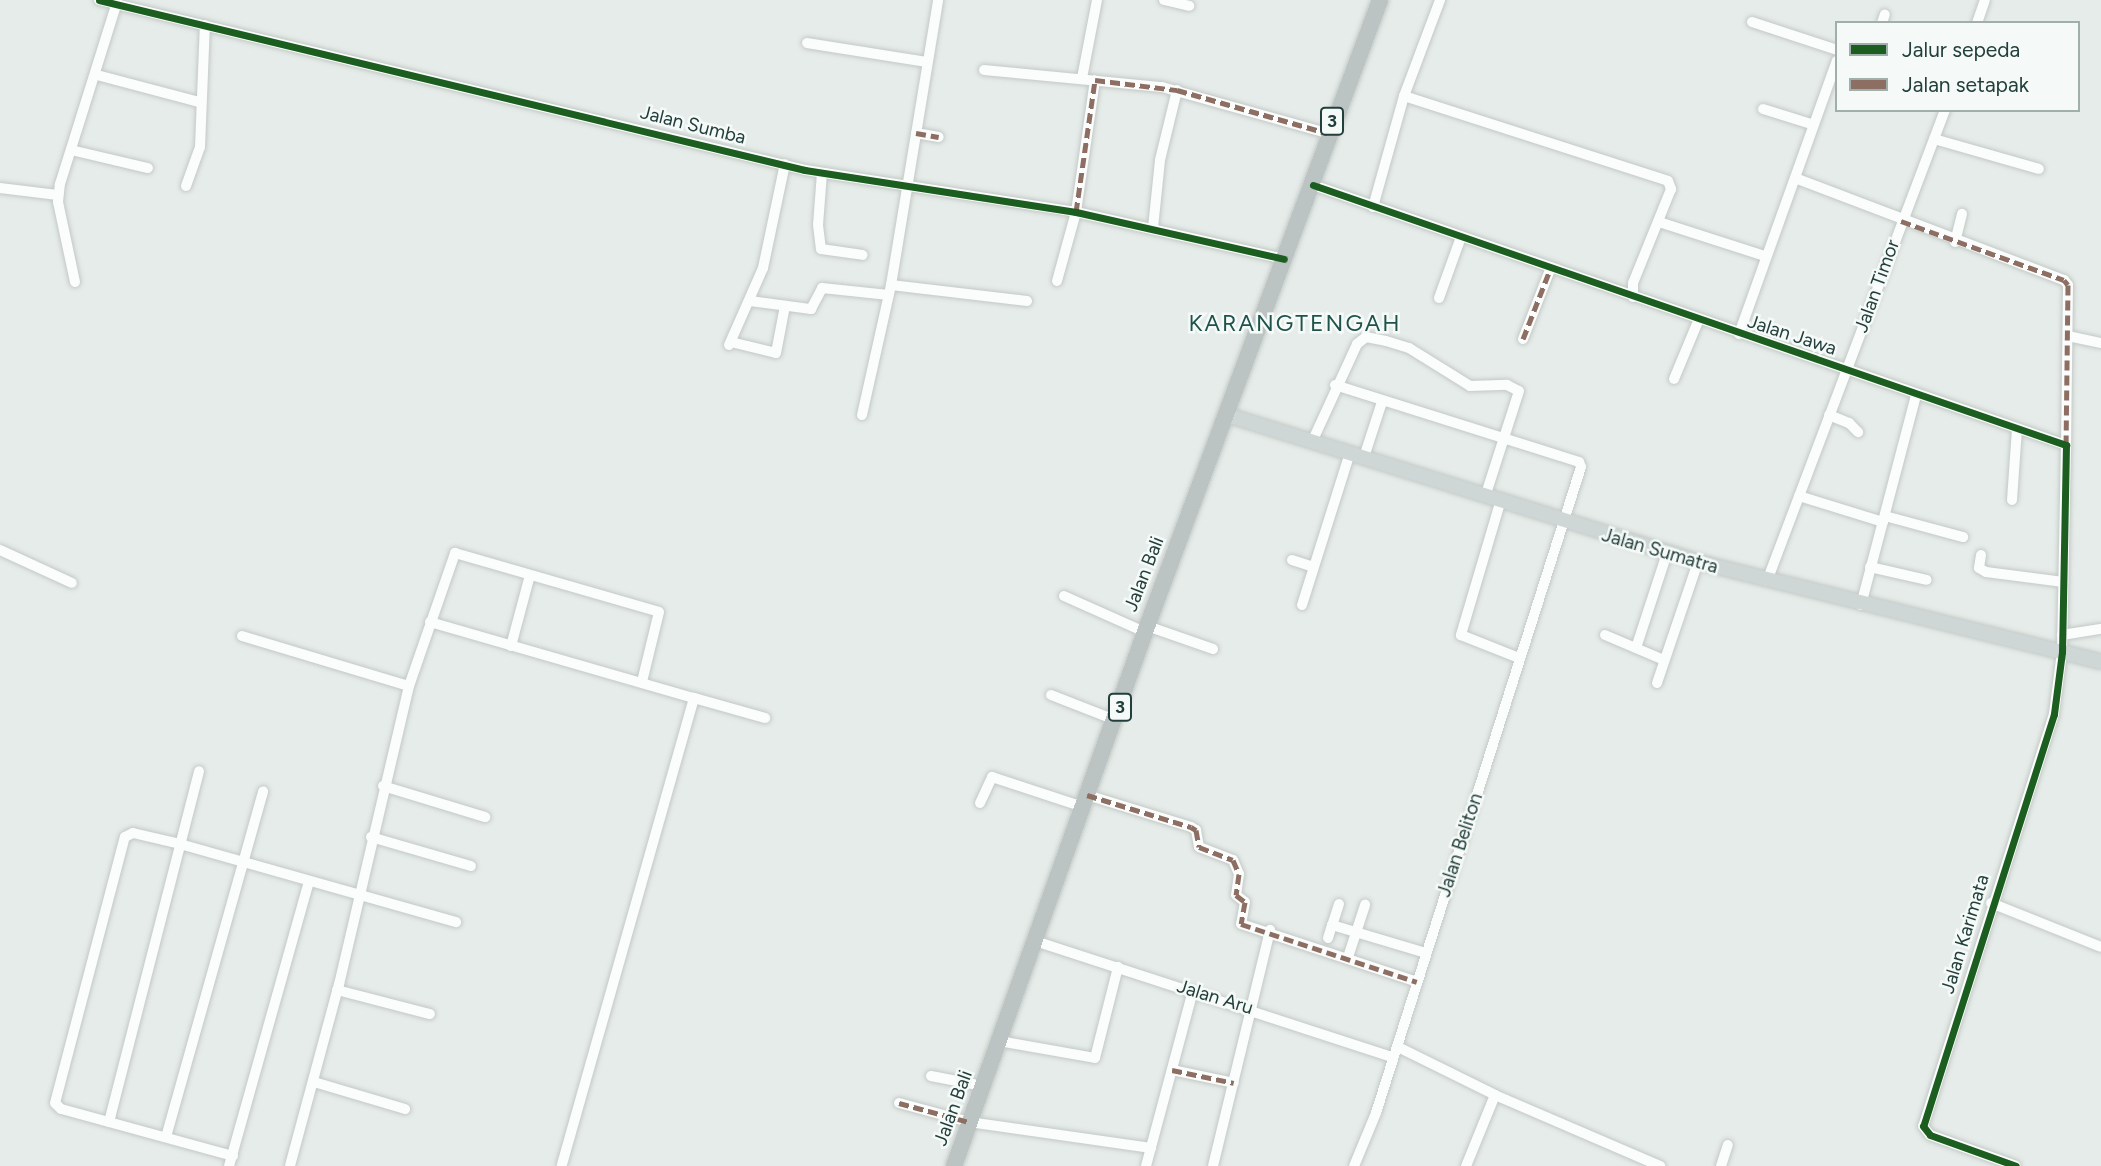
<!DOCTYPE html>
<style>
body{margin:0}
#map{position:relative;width:2101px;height:1166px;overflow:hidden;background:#e6ece9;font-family:Figtree,sans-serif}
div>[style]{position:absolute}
.roads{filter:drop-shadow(0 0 2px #c3c9c6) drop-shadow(0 0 2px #c3c9c6)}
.minor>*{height:10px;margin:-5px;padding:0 5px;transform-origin:5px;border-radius:5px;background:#fbfcfc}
.major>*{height:14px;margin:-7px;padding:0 7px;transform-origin:7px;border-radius:7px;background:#ced7d5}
.highway>*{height:16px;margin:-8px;padding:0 8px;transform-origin:8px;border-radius:8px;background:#bcc3c3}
.quiet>*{height:5px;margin-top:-2.5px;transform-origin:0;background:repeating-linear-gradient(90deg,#8d6e63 0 10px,transparent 0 15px)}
.cycleway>*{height:7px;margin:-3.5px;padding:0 3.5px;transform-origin:3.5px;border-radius:3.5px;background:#1b5e20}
span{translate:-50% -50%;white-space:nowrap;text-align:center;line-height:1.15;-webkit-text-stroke:5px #f5faf8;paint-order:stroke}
.shield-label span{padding:2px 5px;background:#f5faf8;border:2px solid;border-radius:5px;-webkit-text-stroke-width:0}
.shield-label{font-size:18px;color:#233f3b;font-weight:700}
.street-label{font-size:19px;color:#233f3b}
.quarter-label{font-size:23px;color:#1f524b;letter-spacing:2px}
.legend{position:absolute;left:1835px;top:21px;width:245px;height:91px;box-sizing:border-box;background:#f5faf8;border:2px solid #a1afac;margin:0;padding:9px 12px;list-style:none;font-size:21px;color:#233f3b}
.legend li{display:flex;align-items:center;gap:14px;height:35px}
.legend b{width:35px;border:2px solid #a1afac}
</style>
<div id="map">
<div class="roads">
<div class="minor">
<i style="left:99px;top:0;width:726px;rotate:13.54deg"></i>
<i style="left:805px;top:170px;width:274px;rotate:8.8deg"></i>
<i style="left:1076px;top:212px;width:213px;rotate:12.7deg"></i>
<i style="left:1164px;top:0;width:26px;rotate:13deg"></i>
<i style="left:1752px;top:22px;width:89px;rotate:18.2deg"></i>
<i style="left:1882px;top:23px;width:9px;rotate:-72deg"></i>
<i style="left:1977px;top:23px;width:24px;rotate:-71deg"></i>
<i style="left:807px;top:43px;width:121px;rotate:9deg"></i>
<i style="left:984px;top:70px;width:179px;rotate:5.5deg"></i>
<i style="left:1162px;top:87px;width:171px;rotate:15.6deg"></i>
<i style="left:97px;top:75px;width:106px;rotate:14.8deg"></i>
<i style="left:1082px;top:78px;width:79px;rotate:-79.1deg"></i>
<i style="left:1404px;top:96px;width:277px;rotate:17.8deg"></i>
<i style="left:1668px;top:181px;width:9px;rotate:69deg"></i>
<i style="left:1671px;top:189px;width:101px;rotate:112deg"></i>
<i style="left:1633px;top:283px;width:14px;rotate:90deg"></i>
<i style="left:1763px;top:109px;width:53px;rotate:17.4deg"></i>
<i style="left:916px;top:133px;width:23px;rotate:10deg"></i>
<i style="left:1934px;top:139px;width:109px;rotate:15.9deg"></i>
<i style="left:71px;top:150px;width:79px;rotate:13.2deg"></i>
<i style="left:822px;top:173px;width:52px;rotate:94.4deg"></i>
<i style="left:818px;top:225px;width:24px;rotate:83deg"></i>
<i style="left:821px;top:249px;width:42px;rotate:8.1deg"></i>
<i style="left:1795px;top:178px;width:288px;rotate:20.8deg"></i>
<i style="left:2064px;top:280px;width:6px;rotate:51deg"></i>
<i style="left:2068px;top:285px;width:160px;rotate:90.7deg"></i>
<i style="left:1313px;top:185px;width:797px;rotate:19.05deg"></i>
<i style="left:2066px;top:445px;width:207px;rotate:91.1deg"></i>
<i style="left:2062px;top:652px;width:63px;rotate:97.4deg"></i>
<i style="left:2054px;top:714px;width:432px;rotate:107.6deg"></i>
<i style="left:1923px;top:1126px;width:11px;rotate:52deg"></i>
<i style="left:1930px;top:1135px;width:91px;rotate:19.8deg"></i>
<i style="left:186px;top:186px;width:41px;rotate:-70.3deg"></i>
<i style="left:200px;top:147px;width:122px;rotate:-87.7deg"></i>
<i style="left:0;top:188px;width:58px;rotate:6.9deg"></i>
<i style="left:1373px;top:207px;width:115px;rotate:-74.4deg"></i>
<i style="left:1404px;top:96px;width:103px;rotate:-69.4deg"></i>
<i style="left:1659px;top:222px;width:111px;rotate:17.8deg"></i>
<i style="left:1153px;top:228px;width:68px;rotate:-84.1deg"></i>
<i style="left:1160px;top:160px;width:72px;rotate:-76.3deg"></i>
<i style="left:1955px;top:242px;width:29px;rotate:-76deg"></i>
<i style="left:1057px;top:281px;width:72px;rotate:-74.6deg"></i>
<i style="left:1076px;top:212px;width:133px;rotate:-81.8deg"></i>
<i style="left:75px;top:282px;width:82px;rotate:-102deg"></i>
<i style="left:58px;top:202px;width:18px;rotate:-84deg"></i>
<i style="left:60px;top:184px;width:191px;rotate:-72.6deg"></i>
<i style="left:891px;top:285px;width:137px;rotate:6.7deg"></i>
<i style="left:1439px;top:298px;width:65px;rotate:-70.2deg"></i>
<i style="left:750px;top:301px;width:62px;rotate:7.5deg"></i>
<i style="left:811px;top:309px;width:24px;rotate:-62deg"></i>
<i style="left:822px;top:288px;width:67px;rotate:6deg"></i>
<i style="left:1739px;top:334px;width:290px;rotate:-70.3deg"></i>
<i style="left:2068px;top:336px;width:34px;rotate:12deg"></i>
<i style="left:1523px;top:339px;width:77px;rotate:-68.7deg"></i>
<i style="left:731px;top:342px;width:46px;rotate:13.7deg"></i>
<i style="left:776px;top:353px;width:48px;rotate:-79.2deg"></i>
<i style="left:729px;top:345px;width:84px;rotate:-66.2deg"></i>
<i style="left:763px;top:268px;width:106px;rotate:-78.1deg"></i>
<i style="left:1674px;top:379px;width:65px;rotate:-67.4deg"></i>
<i style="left:1335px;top:385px;width:256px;rotate:17.5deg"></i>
<i style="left:1579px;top:462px;width:5px;rotate:68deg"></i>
<i style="left:1581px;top:467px;width:678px;rotate:107.61deg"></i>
<i style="left:1376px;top:1113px;width:57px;rotate:112.5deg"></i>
<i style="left:862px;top:415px;width:133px;rotate:-77.4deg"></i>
<i style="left:891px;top:285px;width:289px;rotate:-80.6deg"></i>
<i style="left:1829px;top:415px;width:22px;rotate:22deg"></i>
<i style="left:1849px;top:423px;width:13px;rotate:45deg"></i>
<i style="left:1312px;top:442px;width:108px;rotate:-65.3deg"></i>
<i style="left:1357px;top:344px;width:11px;rotate:-38deg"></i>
<i style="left:1366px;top:337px;width:20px;rotate:11deg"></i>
<i style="left:1386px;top:341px;width:24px;rotate:17deg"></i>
<i style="left:1409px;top:348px;width:72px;rotate:31.9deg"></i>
<i style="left:1470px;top:386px;width:37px;rotate:-2deg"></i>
<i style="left:1507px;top:385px;width:13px;rotate:27deg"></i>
<i style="left:1519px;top:391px;width:111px;rotate:107.8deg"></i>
<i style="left:1364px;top:457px;width:58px;rotate:-71.9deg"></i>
<i style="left:1799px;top:496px;width:88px;rotate:17.2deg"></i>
<i style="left:2012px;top:500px;width:71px;rotate:-86deg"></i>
<i style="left:1500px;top:503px;width:138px;rotate:106.5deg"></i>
<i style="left:1461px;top:635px;width:62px;rotate:21.6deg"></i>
<i style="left:1885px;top:516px;width:81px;rotate:15.1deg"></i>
<i style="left:0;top:550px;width:79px;rotate:24.6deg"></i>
<i style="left:1981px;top:555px;width:13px;rotate:99deg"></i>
<i style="left:1979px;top:568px;width:8px;rotate:30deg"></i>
<i style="left:1986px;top:572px;width:78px;rotate:7.4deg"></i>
<i style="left:1292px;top:560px;width:22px;rotate:18deg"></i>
<i style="left:1870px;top:567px;width:58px;rotate:12.8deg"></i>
<i style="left:1767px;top:581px;width:504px;rotate:-69.3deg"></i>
<i style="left:1064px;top:596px;width:89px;rotate:24deg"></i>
<i style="left:1302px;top:605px;width:159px;rotate:-72.5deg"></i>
<i style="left:1861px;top:605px;width:217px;rotate:-75.3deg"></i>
<i style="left:430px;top:622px;width:275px;rotate:16.1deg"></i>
<i style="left:694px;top:698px;width:486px;rotate:105.8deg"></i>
<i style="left:1147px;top:626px;width:70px;rotate:19.2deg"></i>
<i style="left:1605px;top:635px;width:64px;rotate:23deg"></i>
<i style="left:2062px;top:635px;width:39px;rotate:-9deg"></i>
<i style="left:242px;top:636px;width:174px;rotate:16.7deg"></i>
<i style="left:409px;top:686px;width:306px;rotate:103.2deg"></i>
<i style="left:339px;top:984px;width:188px;rotate:105.1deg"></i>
<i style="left:511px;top:646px;width:73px;rotate:-75deg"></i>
<i style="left:1636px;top:648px;width:100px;rotate:-71.9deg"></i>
<i style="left:1657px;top:683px;width:128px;rotate:-71.3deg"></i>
<i style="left:409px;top:686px;width:141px;rotate:-70.9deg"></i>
<i style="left:455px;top:553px;width:212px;rotate:16.1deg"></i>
<i style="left:659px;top:612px;width:72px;rotate:103.7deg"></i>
<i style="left:1051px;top:695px;width:69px;rotate:21.3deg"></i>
<i style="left:694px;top:698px;width:74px;rotate:15.7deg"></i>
<i style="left:383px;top:786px;width:107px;rotate:16.9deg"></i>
<i style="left:1087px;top:795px;width:109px;rotate:17.1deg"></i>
<i style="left:1191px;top:827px;width:6px;rotate:31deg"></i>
<i style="left:1196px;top:830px;width:17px;rotate:80deg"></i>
<i style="left:1199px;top:847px;width:36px;rotate:21deg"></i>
<i style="left:1233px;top:860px;width:15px;rotate:67deg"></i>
<i style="left:1239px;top:874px;width:21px;rotate:98deg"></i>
<i style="left:1236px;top:895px;width:11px;rotate:38deg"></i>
<i style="left:1245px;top:902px;width:22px;rotate:100deg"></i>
<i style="left:1241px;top:924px;width:185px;rotate:18.2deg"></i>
<i style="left:980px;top:803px;width:29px;rotate:-65deg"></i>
<i style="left:992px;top:777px;width:96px;rotate:18.2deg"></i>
<i style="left:371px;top:837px;width:104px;rotate:16.2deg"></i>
<i style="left:1991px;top:903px;width:118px;rotate:21.8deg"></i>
<i style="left:1339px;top:904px;width:22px;rotate:108deg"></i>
<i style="left:1332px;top:925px;width:98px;rotate:16.6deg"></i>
<i style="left:1328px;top:938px;width:14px;rotate:-73deg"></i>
<i style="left:1035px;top:941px;width:376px;rotate:18deg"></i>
<i style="left:1349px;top:954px;width:52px;rotate:-71.9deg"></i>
<i style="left:337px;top:990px;width:96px;rotate:14.5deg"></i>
<i style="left:999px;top:1041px;width:97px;rotate:10deg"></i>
<i style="left:1095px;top:1058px;width:94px;rotate:-75.8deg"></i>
<i style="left:1398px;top:1047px;width:108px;rotate:26.3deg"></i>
<i style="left:1495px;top:1095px;width:77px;rotate:112.2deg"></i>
<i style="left:1172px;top:1070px;width:63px;rotate:11.8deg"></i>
<i style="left:931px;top:1076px;width:53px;rotate:10.9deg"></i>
<i style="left:314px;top:1082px;width:95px;rotate:16.5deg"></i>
<i style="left:1495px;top:1095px;width:180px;rotate:23.3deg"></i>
<i style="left:899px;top:1103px;width:73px;rotate:15.2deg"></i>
<i style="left:969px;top:1122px;width:184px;rotate:8.1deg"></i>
<i style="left:109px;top:1122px;width:362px;rotate:-75.6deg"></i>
<i style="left:166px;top:1137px;width:359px;rotate:-74.3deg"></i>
<i style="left:233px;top:1156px;width:178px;rotate:-164.7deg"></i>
<i style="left:61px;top:1109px;width:8px;rotate:-135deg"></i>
<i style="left:55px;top:1103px;width:275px;rotate:-75.3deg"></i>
<i style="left:125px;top:837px;width:9px;rotate:-27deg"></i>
<i style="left:133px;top:833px;width:48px;rotate:13.2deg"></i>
<i style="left:180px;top:844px;width:287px;rotate:15.8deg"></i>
<i style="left:229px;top:1166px;width:295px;rotate:-74.3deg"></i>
<i style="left:1146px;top:1166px;width:181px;rotate:-75deg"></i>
<i style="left:1213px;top:1166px;width:243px;rotate:-76.4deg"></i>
<i style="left:1721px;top:1166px;width:22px;rotate:-72deg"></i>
</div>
<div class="major">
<i style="left:1227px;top:415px;width:493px;rotate:17.3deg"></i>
<i style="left:1698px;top:562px;width:415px;rotate:13.9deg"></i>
</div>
<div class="highway">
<i style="left:954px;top:1166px;width:567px;rotate:-70.32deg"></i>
<i style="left:1145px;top:632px;width:674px;rotate:-69.6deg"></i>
</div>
</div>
<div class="quiet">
<i style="left:916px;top:133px;width:23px;rotate:10deg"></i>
<i style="left:1076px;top:212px;width:133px;rotate:-81.8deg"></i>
<i style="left:1095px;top:80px;width:83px;rotate:7deg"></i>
<i style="left:1177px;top:90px;width:156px;rotate:16deg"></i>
<i style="left:1901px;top:221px;width:173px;rotate:19.9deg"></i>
<i style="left:2064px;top:280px;width:6px;rotate:51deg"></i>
<i style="left:2068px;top:285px;width:160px;rotate:90.7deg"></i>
<i style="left:1523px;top:339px;width:77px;rotate:-68.7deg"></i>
<i style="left:1087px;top:795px;width:109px;rotate:17.1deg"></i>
<i style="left:1191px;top:827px;width:6px;rotate:31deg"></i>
<i style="left:1196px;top:830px;width:17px;rotate:80deg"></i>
<i style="left:1199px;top:847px;width:36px;rotate:21deg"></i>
<i style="left:1233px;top:860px;width:15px;rotate:67deg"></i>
<i style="left:1239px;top:874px;width:21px;rotate:98deg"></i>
<i style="left:1236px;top:895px;width:11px;rotate:38deg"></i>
<i style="left:1245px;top:902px;width:22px;rotate:100deg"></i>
<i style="left:1241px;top:924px;width:185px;rotate:18.2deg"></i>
<i style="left:1172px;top:1070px;width:63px;rotate:11.8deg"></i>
<i style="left:899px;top:1103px;width:73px;rotate:15.2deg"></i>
</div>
<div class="cycleway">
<i style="left:99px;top:0;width:726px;rotate:13.54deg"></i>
<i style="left:805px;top:170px;width:274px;rotate:8.8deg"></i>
<i style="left:1076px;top:212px;width:213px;rotate:12.7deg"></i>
<i style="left:1313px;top:185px;width:797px;rotate:19.05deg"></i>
<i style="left:2066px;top:445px;width:207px;rotate:91.1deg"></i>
<i style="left:2062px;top:652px;width:63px;rotate:97.4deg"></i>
<i style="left:2054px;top:714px;width:432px;rotate:107.6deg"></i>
<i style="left:1923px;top:1126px;width:11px;rotate:52deg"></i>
<i style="left:1930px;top:1135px;width:91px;rotate:19.8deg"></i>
</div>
<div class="shield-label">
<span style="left:1332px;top:121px">3</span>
<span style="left:1120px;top:707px">3</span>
</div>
<div class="street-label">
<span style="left:693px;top:125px;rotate:14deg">Jalan Sumba</span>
<span style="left:1877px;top:286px;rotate:-70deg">Jalan Timor</span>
<span style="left:1792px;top:335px;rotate:18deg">Jalan Jawa</span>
<span style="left:1660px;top:551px;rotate:16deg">Jalan Sumatra</span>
<span style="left:1144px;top:574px;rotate:-69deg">Jalan Bali</span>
<span style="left:1460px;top:845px;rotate:-72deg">Jalan Beliton</span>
<span style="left:1965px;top:934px;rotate:-73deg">Jalan Karimata</span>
<span style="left:1215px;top:997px;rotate:17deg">Jalan Aru</span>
<span style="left:953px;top:1108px;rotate:-70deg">Jalan Bali</span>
</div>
<div class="quarter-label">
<span style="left:1295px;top:323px">KARANGTENGAH</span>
</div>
<ul class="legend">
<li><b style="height:9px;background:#1b5e20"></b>Jalur sepeda</li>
<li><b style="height:9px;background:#8d6e63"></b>Jalan setapak</li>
</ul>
</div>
